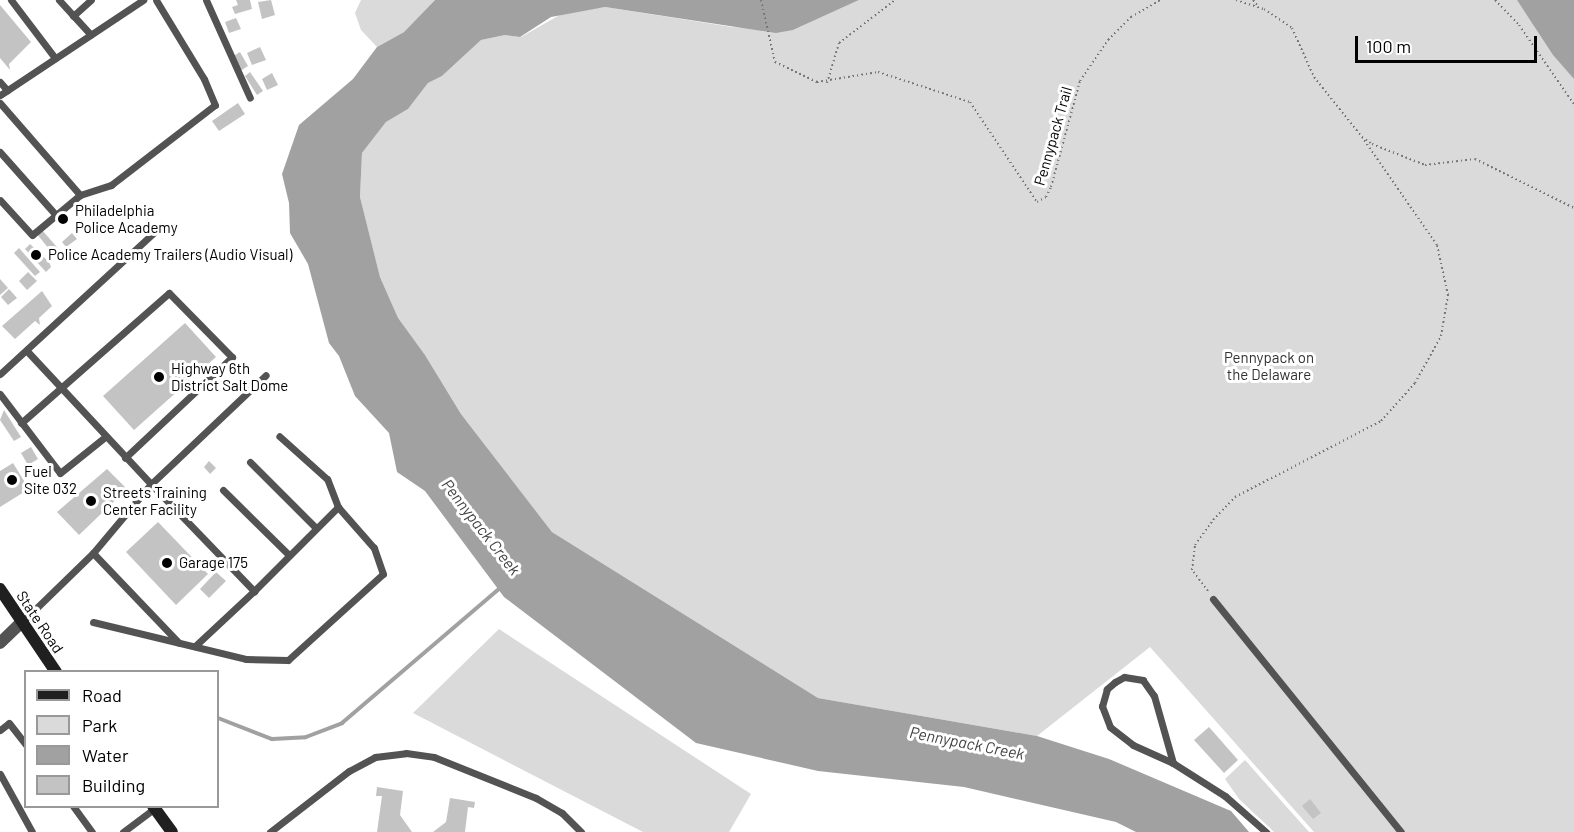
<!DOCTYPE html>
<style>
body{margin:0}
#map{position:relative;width:1574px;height:832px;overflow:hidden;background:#fff;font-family:Barlow,sans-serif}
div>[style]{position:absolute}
.green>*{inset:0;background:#dadada}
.water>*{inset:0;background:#a1a1a1}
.stream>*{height:4px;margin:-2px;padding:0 2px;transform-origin:2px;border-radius:2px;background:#a1a1a1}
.building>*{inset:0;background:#c3c3c3}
.path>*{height:2px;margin-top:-1px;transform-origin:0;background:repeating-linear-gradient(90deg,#757575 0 1.5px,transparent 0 4.5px)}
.service>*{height:7px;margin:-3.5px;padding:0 3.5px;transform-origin:3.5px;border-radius:3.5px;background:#535353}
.minor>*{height:12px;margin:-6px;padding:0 6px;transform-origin:6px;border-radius:6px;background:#535353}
.secondary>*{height:12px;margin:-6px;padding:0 6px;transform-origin:6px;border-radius:6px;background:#202020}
.dots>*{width:16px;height:16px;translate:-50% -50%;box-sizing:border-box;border:3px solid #fff;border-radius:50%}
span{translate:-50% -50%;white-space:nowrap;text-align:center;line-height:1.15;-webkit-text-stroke:6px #fff;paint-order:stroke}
.street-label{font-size:15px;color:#000}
.poi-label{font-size:15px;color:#000}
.left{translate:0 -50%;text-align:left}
.park-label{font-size:15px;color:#313131}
.water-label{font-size:16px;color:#424242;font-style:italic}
.legend{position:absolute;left:24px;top:670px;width:195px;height:138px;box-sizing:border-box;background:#fff;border:2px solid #999;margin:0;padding:8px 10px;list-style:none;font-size:18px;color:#000}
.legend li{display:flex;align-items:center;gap:12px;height:30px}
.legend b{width:30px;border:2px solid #999}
.scale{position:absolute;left:1355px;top:36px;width:182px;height:27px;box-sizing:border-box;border:3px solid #000;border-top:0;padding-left:8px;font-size:18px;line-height:21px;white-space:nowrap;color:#000;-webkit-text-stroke:4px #fff;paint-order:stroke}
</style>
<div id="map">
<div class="green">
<i style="clip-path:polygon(361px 0,435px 0,404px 32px,377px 47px,361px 30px,355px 13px)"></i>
<i style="clip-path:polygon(859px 0,1517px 0,1574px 79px,1574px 832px,1314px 832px,1150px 647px,1037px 736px,818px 698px,552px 532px,461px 414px,425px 355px,398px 319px,380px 277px,360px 197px,362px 153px,386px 122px,408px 109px,428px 83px,442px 76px,481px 40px,505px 35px,521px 37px,565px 12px,605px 7px,732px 27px,793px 30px)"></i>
<i style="clip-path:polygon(499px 629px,751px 794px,729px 832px,643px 832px,413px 713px)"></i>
<i style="clip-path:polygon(1245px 760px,1309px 832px,1274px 832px,1239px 799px,1225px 779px)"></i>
</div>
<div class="water">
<i style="clip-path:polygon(435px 0,859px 0,793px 30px,776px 33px,605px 7px,551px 17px,520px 37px,505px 35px,481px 40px,442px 76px,428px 83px,408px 109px,386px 122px,362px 153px,360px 197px,380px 277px,398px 318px,425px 355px,461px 414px,552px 532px,818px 698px,1037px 736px,1109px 759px,1231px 811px,1249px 832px,1136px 832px,1116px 822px,964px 787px,818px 771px,696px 743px,504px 597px,425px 491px,397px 472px,389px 433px,355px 396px,339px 356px,329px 343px,308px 264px,290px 233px,289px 203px,282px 174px,299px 125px,353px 79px,377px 47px,404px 32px)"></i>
<i style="clip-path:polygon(1517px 0,1574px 0,1574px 79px,1553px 55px)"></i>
</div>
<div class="stream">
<i style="left:218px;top:718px;width:58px;rotate:21.3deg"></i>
<i style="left:272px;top:739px;width:34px;rotate:-3deg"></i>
<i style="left:306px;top:737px;width:39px;rotate:-21deg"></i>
<i style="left:342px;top:723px;width:209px;rotate:-40.5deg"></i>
</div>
<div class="building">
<i style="clip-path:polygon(236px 0,250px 0,252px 9px,235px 14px,232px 7px,238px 5px)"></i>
<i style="clip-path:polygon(271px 0,275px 15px,262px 19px,258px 2px)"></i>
<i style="clip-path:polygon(0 5px,31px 42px,9px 64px,10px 70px,0 58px)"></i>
<i style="clip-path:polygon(236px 18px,241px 29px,229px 33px,225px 22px)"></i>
<i style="clip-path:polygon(260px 47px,266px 60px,252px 65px,247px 53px)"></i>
<i style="clip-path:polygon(240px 52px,248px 66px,240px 71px,232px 57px)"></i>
<i style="clip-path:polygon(250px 72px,263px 91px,257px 95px,245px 76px)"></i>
<i style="clip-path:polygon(272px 73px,278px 85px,267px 90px,262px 79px)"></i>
<i style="clip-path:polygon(238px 103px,245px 114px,219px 131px,212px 121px)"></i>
<i style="clip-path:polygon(42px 230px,63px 254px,57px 259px,37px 234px)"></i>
<i style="clip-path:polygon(72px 233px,77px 239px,66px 247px,62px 242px)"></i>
<i style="clip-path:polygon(30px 244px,49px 262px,51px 267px,46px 272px,25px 249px)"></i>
<i style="clip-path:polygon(19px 248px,40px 272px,35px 276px,14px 253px)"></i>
<i style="clip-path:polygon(28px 272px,37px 281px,27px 290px,19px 281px)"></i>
<i style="clip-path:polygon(0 279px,8px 288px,0 295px)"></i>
<i style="clip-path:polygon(9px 289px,17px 298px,8px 305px,1px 297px)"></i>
<i style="clip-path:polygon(42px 291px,52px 306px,39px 318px,40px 325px,35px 321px,15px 339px,2px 326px)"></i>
<i style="clip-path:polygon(185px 323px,216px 357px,134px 430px,103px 396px)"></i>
<i style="clip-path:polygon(4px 410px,21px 437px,14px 441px,0 420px)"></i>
<i style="clip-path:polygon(31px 447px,38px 459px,28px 465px,21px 453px)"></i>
<i style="clip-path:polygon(209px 461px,216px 468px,210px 474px,204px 467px)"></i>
<i style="clip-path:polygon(13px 463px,29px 489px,0 507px,0 471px)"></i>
<i style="clip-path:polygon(107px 469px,127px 489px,79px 535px,57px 512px)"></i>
<i style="clip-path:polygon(158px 522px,208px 574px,176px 605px,126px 552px)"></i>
<i style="clip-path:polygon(216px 572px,226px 581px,209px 598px,200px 589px)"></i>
<i style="clip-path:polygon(1209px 727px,1238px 760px,1224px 773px,1194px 740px)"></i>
<i style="clip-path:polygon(377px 787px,403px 791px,400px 815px,412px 832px,377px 832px,382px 796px,376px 796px)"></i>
<i style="clip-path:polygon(450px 798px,475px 802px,474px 808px,468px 807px,465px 832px,433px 832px,446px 822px)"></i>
<i style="clip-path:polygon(1310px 799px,1321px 813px,1313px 819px,1302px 806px)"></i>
</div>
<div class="path">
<i style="left:761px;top:0;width:64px;rotate:77.3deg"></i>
<i style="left:775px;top:62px;width:47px;rotate:25.5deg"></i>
<i style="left:817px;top:82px;width:62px;rotate:-9.3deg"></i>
<i style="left:878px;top:72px;width:97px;rotate:18.1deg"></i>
<i style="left:970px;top:102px;width:120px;rotate:56.2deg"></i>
<i style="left:1037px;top:202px;width:10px;rotate:-29deg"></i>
<i style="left:1046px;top:197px;width:11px;rotate:-63deg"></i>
<i style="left:1051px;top:187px;width:110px;rotate:-74.7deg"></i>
<i style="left:1080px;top:81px;width:50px;rotate:-55.7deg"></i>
<i style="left:1108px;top:40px;width:33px;rotate:-45deg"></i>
<i style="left:1131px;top:17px;width:34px;rotate:-30deg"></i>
<i style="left:1236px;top:0;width:29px;rotate:18deg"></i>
<i style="left:1264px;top:9px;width:34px;rotate:34deg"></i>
<i style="left:1292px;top:28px;width:54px;rotate:65.8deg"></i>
<i style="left:1314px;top:77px;width:77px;rotate:51.3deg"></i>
<i style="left:1362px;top:137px;width:12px;rotate:35deg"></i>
<i style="left:1372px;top:144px;width:57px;rotate:21.6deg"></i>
<i style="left:1425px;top:165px;width:50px;rotate:-6.8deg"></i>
<i style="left:1475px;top:159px;width:110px;rotate:26.3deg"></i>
<i style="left:1253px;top:0;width:8px;rotate:50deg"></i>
<i style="left:1495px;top:0;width:35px;rotate:46deg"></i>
<i style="left:1519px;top:25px;width:96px;rotate:55.2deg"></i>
<i style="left:827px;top:83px;width:42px;rotate:-73.3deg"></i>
<i style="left:839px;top:43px;width:71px;rotate:-37.5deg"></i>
<i style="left:1208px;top:591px;width:26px;rotate:-127deg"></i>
<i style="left:1192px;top:570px;width:25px;rotate:-83deg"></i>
<i style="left:1195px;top:545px;width:31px;rotate:-54deg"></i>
<i style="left:1213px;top:520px;width:32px;rotate:-46deg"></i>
<i style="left:1235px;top:497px;width:165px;rotate:-27.5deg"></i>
<i style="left:1381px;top:421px;width:51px;rotate:-48.2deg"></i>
<i style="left:1415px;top:383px;width:54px;rotate:-61deg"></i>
<i style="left:1441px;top:336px;width:42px;rotate:-80.3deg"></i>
<i style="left:1448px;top:295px;width:51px;rotate:-102.4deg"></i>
<i style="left:1437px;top:245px;width:131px;rotate:-124.8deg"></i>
</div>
<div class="service">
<i style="left:11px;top:0;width:73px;rotate:52.8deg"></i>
<i style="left:59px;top:0;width:47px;rotate:47.6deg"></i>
<i style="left:206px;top:0;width:107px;rotate:65.8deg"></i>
<i style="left:73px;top:16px;width:24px;rotate:-42deg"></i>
<i style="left:0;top:82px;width:11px;rotate:49deg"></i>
<i style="left:0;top:95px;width:172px;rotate:-33.6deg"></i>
<i style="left:0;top:103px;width:122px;rotate:49deg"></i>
<i style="left:80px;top:195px;width:62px;rotate:140.2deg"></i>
<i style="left:32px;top:235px;width:47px;rotate:-132.4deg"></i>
<i style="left:0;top:152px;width:84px;rotate:48.4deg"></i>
<i style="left:80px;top:195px;width:33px;rotate:-18deg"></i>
<i style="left:111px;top:185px;width:131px;rotate:-37.6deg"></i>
<i style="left:215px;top:105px;width:28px;rotate:-113deg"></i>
<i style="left:204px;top:79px;width:92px;rotate:-121.3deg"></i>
<i style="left:27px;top:351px;width:182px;rotate:47deg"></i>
<i style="left:151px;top:484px;width:158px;rotate:-43.5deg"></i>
<i style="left:0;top:374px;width:219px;rotate:-42.6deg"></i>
<i style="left:0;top:394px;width:99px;rotate:52.8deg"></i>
<i style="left:60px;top:473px;width:58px;rotate:-38.7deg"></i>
<i style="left:21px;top:423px;width:197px;rotate:-41.3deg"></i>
<i style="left:169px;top:293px;width:90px;rotate:45.5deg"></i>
<i style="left:232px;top:357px;width:147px;rotate:136.7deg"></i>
<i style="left:250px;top:462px;width:93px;rotate:45deg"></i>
<i style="left:223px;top:490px;width:93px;rotate:44.6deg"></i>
<i style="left:93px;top:553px;width:124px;rotate:46.3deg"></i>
<i style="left:1213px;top:599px;width:299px;rotate:51.1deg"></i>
<i style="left:93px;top:622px;width:157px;rotate:13.6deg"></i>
<i style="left:246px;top:659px;width:42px;rotate:1.4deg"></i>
<i style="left:288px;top:660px;width:128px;rotate:-42.2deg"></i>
<i style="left:383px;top:574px;width:28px;rotate:-109deg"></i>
<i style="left:374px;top:548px;width:55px;rotate:-131.3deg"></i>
<i style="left:21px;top:623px;width:100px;rotate:-44.2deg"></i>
<i style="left:93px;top:553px;width:90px;rotate:-50deg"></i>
<i style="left:151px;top:484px;width:149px;rotate:46.1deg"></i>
<i style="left:254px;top:591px;width:119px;rotate:-45deg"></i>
<i style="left:338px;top:507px;width:30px;rotate:-111deg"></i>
<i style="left:327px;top:479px;width:64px;rotate:-138.1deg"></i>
<i style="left:195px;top:646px;width:81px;rotate:-43deg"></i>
<i style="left:0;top:730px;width:11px;rotate:-38deg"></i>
<i style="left:9px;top:723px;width:28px;rotate:52deg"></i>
<i style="left:1173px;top:763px;width:70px;rotate:-105.8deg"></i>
<i style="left:1154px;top:696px;width:19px;rotate:-125deg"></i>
<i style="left:1143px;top:680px;width:19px;rotate:-171deg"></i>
<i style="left:1124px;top:677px;width:10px;rotate:151deg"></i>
<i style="left:1115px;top:682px;width:11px;rotate:139deg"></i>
<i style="left:1107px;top:689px;width:18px;rotate:106deg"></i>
<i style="left:1102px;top:706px;width:22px;rotate:69deg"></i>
<i style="left:1110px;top:727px;width:29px;rotate:38deg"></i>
<i style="left:1133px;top:745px;width:44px;rotate:24.2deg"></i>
<i style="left:1173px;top:763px;width:62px;rotate:32.4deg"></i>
<i style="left:1225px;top:796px;width:55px;rotate:41.3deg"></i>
<i style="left:0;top:774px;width:66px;rotate:61.1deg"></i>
<i style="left:73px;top:806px;width:32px;rotate:54deg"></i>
<i style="left:123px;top:832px;width:40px;rotate:-37deg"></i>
<i style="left:270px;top:832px;width:100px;rotate:-37.7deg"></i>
<i style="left:349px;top:771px;width:30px;rotate:-28deg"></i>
<i style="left:375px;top:757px;width:31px;rotate:-7deg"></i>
<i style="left:406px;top:753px;width:28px;rotate:8deg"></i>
<i style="left:434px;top:757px;width:110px;rotate:21.9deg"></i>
<i style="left:536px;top:798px;width:30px;rotate:30deg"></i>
<i style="left:562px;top:813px;width:27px;rotate:45deg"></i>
</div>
<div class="minor">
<i style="left:0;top:643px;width:29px;rotate:-44deg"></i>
</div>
<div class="secondary">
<i style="left:0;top:589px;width:100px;rotate:56deg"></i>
<i style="left:153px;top:806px;width:32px;rotate:54deg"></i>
</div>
<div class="dots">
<i style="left:63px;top:219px;background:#000"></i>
<i style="left:36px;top:255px;background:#000"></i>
<i style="left:159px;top:377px;background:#000"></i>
<i style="left:12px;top:480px;background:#000"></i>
<i style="left:91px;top:501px;background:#000"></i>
<i style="left:167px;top:563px;background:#000"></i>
</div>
<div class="street-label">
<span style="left:1053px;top:136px;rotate:-74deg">Pennypack Trail</span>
<span style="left:40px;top:622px;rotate:56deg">State Road</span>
</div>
<div class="poi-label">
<span class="left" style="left:75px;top:219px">Philadelphia<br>Police Academy</span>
<span class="left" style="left:48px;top:255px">Police Academy Trailers (Audio Visual)</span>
<span class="left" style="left:171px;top:377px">Highway 6th<br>District Salt Dome</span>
<span class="left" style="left:24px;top:480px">Fuel<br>Site 032</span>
<span class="left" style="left:103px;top:501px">Streets Training<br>Center Facility</span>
<span class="left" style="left:179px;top:563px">Garage 175</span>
</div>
<div class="park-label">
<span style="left:1269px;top:366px">Pennypack on<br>the Delaware</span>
</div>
<div class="water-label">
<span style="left:481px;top:527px;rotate:52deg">Pennypack Creek</span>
<span style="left:967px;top:743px;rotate:11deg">Pennypack Creek</span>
</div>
<ul class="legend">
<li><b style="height:8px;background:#202020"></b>Road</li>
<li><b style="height:16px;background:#dadada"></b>Park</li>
<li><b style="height:16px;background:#a1a1a1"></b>Water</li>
<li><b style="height:16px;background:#c3c3c3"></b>Building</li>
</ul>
<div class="scale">100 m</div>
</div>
